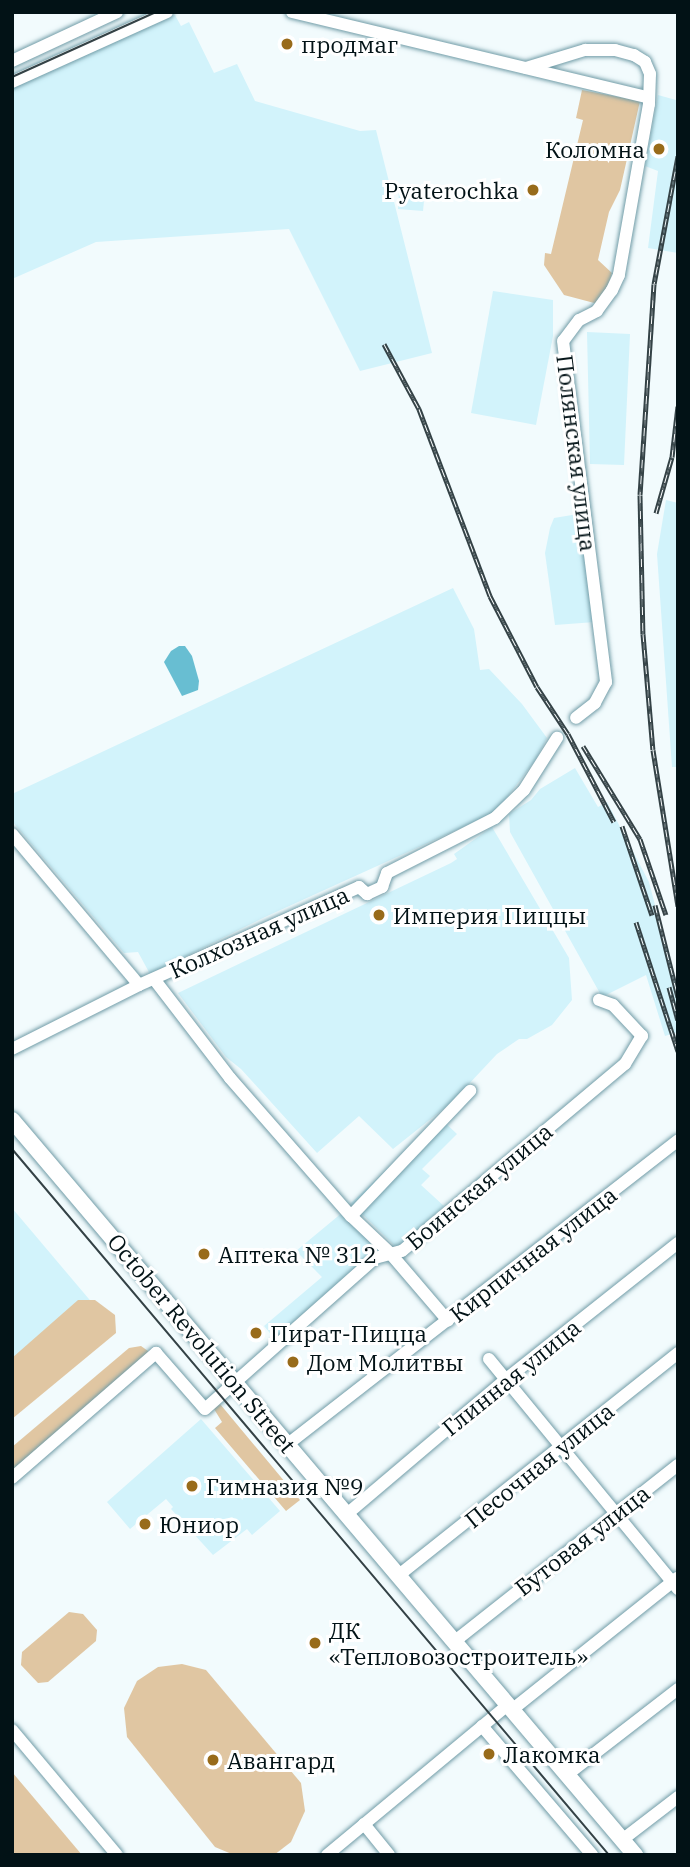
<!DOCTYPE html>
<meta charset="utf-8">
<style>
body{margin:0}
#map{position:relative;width:690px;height:1867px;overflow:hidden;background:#f2fbfd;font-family:"IBM Plex Serif",serif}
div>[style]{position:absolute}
.built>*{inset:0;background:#d2f3fb}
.green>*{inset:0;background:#e0c6a2}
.water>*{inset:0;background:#68bed2}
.roads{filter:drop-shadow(0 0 2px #719ca7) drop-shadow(0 0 2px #719ca7)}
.minor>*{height:12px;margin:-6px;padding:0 6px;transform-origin:6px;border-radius:6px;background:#fff}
.major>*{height:16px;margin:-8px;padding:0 8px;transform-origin:8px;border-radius:8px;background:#fff}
.tram>*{height:2px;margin:-1px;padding:0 1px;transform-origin:1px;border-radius:1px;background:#344246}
.rail>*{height:5px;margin-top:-2.5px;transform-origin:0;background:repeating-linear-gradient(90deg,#fff 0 8px,#344246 0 16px);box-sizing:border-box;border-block:2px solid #344246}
.dots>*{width:19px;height:19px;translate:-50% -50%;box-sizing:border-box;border:4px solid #fff;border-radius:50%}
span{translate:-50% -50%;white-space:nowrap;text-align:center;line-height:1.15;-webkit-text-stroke:6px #fff;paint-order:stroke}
.poi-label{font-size:23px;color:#021216}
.left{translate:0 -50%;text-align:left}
.right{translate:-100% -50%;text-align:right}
.street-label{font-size:23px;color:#021216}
.frame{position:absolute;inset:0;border:14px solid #021216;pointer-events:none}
</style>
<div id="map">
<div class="built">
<i style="clip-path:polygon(175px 15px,181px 26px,189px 22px,214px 73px,237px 64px,255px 101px,360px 131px,376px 130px,432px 353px,360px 371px,289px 229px,96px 242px,12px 279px,12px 88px)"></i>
<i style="clip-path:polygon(658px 95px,676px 100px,678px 97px,678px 253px,648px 248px,658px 171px,645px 166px)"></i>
<i style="clip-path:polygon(399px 189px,425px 191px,423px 211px,398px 209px)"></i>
<i style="clip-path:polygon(493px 291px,553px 300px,553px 336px,536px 425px,471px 413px)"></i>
<i style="clip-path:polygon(587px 332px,630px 334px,624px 465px,590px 464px)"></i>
<i style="clip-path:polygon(666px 500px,678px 503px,678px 767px,672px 767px,657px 554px)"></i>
<i style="clip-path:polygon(578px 514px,595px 622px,555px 625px,545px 553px,550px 528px,554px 518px)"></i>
<i style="clip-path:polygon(453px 588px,474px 629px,480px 670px,489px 669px,522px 704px,547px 738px,536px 759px,496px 812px,265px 917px,150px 974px,138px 952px,124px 953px,12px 821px,12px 794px)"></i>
<i style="clip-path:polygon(575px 768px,598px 807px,607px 802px,649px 882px,678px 994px,678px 1032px,665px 1036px,646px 975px,602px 997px,510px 832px,509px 814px,531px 800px,540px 789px)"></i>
<i style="clip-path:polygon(492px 827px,569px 958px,572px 1000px,552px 1025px,527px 1039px,519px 1039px,497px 1054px,452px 1102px,393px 1149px,359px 1116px,317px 1153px,241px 1069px,226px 1057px,178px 993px,451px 863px,457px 859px,454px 854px)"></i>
<i style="clip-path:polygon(441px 1119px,457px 1134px,422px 1169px,430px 1176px,421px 1185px,444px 1206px,397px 1248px,351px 1203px)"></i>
<i style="clip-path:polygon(12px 1208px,94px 1305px,12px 1375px)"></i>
<i style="clip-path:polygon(343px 1212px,368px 1238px,375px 1254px,274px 1338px,264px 1326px,322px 1277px,296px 1251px)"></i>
<i style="clip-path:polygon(201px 1419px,280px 1511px,252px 1535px,247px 1529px,213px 1555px,171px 1509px,173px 1507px,166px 1499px,130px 1529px,107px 1502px)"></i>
</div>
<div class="green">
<i style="clip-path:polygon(582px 90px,640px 101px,620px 190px,609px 212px,598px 260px,612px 273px,605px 297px,598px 304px,564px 295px,544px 265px,545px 253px,551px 254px,583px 120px,576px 118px)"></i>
<i style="clip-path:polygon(78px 1300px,95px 1300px,115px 1315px,116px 1333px,12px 1419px,12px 1358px)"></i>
<i style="clip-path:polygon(141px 1346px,148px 1351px,148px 1356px,12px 1470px,12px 1447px,129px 1348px)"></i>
<i style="clip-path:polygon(220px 1404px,300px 1500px,286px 1511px,215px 1428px,222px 1422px,214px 1409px)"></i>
<i style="clip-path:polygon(69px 1612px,83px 1614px,97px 1630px,96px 1641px,48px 1682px,38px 1683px,21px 1665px,22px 1652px)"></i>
<i style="clip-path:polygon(182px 1664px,206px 1670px,301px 1783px,305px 1811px,291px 1842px,274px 1855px,234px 1855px,215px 1847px,127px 1737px,124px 1708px,137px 1681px,158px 1667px)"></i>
<i style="clip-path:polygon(12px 1772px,34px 1798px,82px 1855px,12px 1855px)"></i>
</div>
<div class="water">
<i style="clip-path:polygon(179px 646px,185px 646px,192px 656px,199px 681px,198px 690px,182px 696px,164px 662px,171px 651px)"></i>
</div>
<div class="roads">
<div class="minor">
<i style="left:292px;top:12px;width:367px;rotate:13.5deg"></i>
<i style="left:12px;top:61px;width:116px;rotate:-25deg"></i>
<i style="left:526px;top:68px;width:62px;rotate:-17deg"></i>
<i style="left:585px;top:50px;width:30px"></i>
<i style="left:615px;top:50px;width:20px;rotate:15deg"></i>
<i style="left:634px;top:55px;width:13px;rotate:32deg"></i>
<i style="left:645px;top:62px;width:13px;rotate:67deg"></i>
<i style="left:650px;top:74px;width:30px;rotate:92deg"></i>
<i style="left:649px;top:104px;width:174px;rotate:100deg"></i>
<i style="left:619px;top:275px;width:17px;rotate:115deg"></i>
<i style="left:612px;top:290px;width:26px;rotate:126deg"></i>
<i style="left:597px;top:311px;width:20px;rotate:153deg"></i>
<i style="left:579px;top:320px;width:26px;rotate:127deg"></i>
<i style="left:563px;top:341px;width:344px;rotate:82.8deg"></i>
<i style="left:606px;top:682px;width:24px;rotate:118deg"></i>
<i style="left:595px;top:703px;width:24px;rotate:142deg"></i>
<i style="left:12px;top:82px;width:170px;rotate:-24.3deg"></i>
<i style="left:12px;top:834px;width:197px;rotate:49.9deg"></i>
<i style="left:154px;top:979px;width:125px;rotate:52.5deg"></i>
<i style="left:230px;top:1078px;width:184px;rotate:48.8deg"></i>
<i style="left:351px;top:1216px;width:54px;rotate:43.5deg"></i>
<i style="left:390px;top:1253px;width:89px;rotate:49.5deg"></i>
<i style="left:12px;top:1049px;width:142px;rotate:-26.7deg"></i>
<i style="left:139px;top:985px;width:241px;rotate:-24deg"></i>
<i style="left:359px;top:887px;width:11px;rotate:41deg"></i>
<i style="left:367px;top:894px;width:17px;rotate:-25deg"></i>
<i style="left:382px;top:887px;width:15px;rotate:-70deg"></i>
<i style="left:387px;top:873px;width:121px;rotate:-27deg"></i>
<i style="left:495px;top:818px;width:40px;rotate:-44deg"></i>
<i style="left:524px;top:790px;width:62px;rotate:-57.6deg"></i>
<i style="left:351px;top:1216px;width:173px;rotate:-46.4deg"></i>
<i style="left:489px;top:1359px;width:298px;rotate:50.6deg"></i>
<i style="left:288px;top:1444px;width:494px;rotate:-37.9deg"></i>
<i style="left:12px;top:1478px;width:191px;rotate:-41deg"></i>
<i style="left:156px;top:1353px;width:74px;rotate:48.8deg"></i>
<i style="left:205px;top:1409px;width:227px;rotate:-41.6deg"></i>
<i style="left:375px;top:1258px;width:28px;rotate:-15deg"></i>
<i style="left:402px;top:1251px;width:291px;rotate:-40deg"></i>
<i style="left:625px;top:1064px;width:33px;rotate:-59deg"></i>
<i style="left:642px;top:1036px;width:42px;rotate:-133.1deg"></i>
<i style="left:613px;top:1005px;width:15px;rotate:-160deg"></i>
<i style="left:347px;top:1514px;width:207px;rotate:-40.3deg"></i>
<i style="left:505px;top:1380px;width:221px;rotate:-38.4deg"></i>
<i style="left:399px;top:1575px;width:357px;rotate:-38.5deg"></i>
<i style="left:455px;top:1641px;width:284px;rotate:-38.3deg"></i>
<i style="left:513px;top:1709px;width:210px;rotate:-38.6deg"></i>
<i style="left:482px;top:1726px;width:170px;rotate:49.5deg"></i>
<i style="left:12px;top:1730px;width:163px;rotate:50deg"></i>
<i style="left:568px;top:1774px;width:139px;rotate:-37.7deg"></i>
<i style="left:364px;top:1824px;width:40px;rotate:51deg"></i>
<i style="left:622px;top:1840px;width:71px;rotate:-37.5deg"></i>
<i style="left:327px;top:1855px;width:236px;rotate:-39.7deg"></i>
</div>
<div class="major">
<i style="left:12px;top:1120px;width:964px;rotate:49.71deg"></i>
</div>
</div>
<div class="tram">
<i style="left:12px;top:77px;width:158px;rotate:-24.3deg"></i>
<i style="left:12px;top:1149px;width:925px;rotate:49.78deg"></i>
</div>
<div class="rail">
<i style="left:678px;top:156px;width:130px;rotate:100.6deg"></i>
<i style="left:654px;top:284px;width:211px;rotate:93.8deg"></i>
<i style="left:640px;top:495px;width:139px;rotate:88.8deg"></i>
<i style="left:643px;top:634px;width:116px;rotate:85.1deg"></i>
<i style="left:653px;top:750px;width:158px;rotate:80.9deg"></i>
<i style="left:384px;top:344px;width:74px;rotate:61.7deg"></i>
<i style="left:419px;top:409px;width:200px;rotate:69.2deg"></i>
<i style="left:490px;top:596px;width:102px;rotate:62.7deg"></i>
<i style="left:537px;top:687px;width:56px;rotate:56.6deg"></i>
<i style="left:568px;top:734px;width:99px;rotate:62.4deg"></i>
<i style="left:656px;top:513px;width:58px;rotate:-74.1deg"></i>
<i style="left:672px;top:457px;width:51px;rotate:-83.3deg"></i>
<i style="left:583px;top:746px;width:109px;rotate:58.5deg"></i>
<i style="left:640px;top:839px;width:80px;rotate:71.1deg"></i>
<i style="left:622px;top:826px;width:94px;rotate:71.4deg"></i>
<i style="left:655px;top:905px;width:95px;rotate:76deg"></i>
<i style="left:636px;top:922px;width:136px;rotate:72deg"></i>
<i style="left:669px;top:987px;width:34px;rotate:75deg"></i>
</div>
<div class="dots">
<i style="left:287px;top:44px;background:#986b1a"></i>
<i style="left:659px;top:149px;background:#986b1a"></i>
<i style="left:533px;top:190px;background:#986b1a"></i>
<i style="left:379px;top:915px;background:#986b1a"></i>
<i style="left:204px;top:1254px;background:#986b1a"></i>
<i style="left:256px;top:1333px;background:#986b1a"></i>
<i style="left:293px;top:1362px;background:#986b1a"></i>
<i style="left:192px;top:1486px;background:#986b1a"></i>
<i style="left:145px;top:1524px;background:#986b1a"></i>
<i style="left:315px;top:1643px;background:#986b1a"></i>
<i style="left:489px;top:1754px;background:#986b1a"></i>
<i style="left:213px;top:1760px;background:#986b1a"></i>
</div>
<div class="poi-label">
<span class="left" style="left:301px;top:44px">продмаг</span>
<span class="right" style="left:645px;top:149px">Коломна</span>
<span class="right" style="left:519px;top:190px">Pyaterochka</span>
<span class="left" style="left:393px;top:915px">Империя Пиццы</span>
<span class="left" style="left:218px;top:1254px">Аптека № 312</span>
<span class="left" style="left:270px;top:1333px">Пират-Пицца</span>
<span class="left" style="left:307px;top:1362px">Дом Молитвы</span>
<span class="left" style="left:206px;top:1486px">Гимназия №9</span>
<span class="left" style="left:159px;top:1524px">Юниор</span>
<span class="left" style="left:329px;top:1643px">ДК<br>«Тепловозостроитель»</span>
<span class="left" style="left:503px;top:1754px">Лакомка</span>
<span class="left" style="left:227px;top:1760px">Авангард</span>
</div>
<div class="street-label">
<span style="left:577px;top:453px;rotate:83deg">Полянская улица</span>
<span style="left:259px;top:932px;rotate:-24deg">Колхозная улица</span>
<span style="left:479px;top:1186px;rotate:-40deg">Боинская улица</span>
<span style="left:533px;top:1254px;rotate:-38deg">Кирпичная улица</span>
<span style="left:202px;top:1343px;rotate:50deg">October Revolution Street</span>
<span style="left:511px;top:1377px;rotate:-39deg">Глинная улица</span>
<span style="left:539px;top:1465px;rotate:-39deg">Песочная улица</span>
<span style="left:582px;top:1540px;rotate:-38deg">Бутовая улица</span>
</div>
<div class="frame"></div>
</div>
